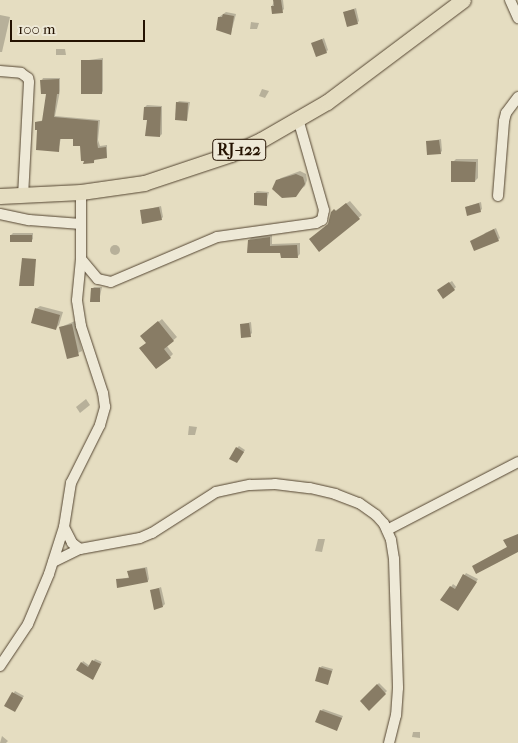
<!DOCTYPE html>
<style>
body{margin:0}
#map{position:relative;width:518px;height:743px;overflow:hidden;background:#e5ddc1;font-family:"IM FELL French Canon",serif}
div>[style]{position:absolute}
.shadow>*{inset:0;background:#0003}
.round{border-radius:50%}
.building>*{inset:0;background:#887c65}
.roads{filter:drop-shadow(0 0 1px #544531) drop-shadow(0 0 1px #544531)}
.street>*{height:10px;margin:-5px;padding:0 5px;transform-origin:5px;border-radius:5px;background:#eee9d7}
.primary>*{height:15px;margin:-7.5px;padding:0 7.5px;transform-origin:7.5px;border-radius:7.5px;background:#e5ddc1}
span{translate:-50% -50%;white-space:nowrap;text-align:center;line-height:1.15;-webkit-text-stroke:4.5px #eee9d7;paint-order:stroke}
.shield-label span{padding:1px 4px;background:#eee9d7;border:1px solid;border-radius:4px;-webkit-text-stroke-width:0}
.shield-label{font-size:16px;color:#241201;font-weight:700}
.scale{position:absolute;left:10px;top:20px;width:135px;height:22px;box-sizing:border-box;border:2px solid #241201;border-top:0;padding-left:6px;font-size:15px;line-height:18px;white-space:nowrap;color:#241201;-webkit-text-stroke:4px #eee9d7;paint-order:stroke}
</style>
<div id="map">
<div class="shadow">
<i style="clip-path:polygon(275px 0,283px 0,284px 9px,282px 11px,272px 6px)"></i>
<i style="clip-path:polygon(356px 8px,359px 21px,357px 23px,345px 12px)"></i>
<i style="clip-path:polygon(226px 12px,236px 14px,231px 33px,219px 17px)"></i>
<i style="clip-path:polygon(0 15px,10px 17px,2px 52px,0 52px)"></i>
<i style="clip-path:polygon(251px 22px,259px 23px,257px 29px,250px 29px)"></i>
<i style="clip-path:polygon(324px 38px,328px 50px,326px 52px,313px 44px)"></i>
<i style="clip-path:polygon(56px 49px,65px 49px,66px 55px,56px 55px)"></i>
<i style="clip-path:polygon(103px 58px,103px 91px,102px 93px,82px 61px)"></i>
<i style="clip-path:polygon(43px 78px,60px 78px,60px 91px,55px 116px,100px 120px,98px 140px,100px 146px,107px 145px,107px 157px,95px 158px,94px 162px,86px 160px,82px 145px,75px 138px,61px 138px,58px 151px,39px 129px,36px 122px,44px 120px,48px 93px,42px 80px)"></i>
<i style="clip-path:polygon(262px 89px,269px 91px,265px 98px,259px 96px)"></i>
<i style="clip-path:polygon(179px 101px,190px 102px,187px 120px,177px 103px)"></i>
<i style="clip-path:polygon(147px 105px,162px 106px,162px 134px,160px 136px,148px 119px,145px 107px)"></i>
<i style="clip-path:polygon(441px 139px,442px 151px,440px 153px,427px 142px)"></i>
<i style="clip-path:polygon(456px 159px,478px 159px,478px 178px,475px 181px,453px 162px)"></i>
<i style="clip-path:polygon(300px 171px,306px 174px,307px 180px,305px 186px,291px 197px,277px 181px,281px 178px)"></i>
<i style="clip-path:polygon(257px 191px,269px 192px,266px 204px,255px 193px)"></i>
<i style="clip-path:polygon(350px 201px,362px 215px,319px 251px,332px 213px)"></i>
<i style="clip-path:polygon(481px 202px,482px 209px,480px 211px,466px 207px)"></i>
<i style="clip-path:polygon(161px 206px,163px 217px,161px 219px,141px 211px)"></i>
<i style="clip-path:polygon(496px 228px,500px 238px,498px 240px,483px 236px,485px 233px)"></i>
<i style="clip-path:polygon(13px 233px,33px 233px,33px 239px,31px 241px,11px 235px)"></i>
<i style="clip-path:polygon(272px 235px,272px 244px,300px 243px,300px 254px,297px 257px,249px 240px,252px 237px)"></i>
<i class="round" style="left:110px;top:245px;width:10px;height:10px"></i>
<i style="clip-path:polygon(452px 281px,456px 287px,454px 289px,440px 289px)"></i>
<i style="clip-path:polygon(94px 287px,102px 287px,99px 301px,92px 289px)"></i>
<i style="clip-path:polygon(40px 306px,63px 312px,59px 325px,56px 328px,36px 309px)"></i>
<i style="clip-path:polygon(162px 319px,177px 337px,167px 346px,173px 354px,170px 357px,147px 343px,145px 333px)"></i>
<i style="clip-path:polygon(75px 321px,82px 351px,68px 358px,61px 327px)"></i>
<i style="clip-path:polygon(251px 322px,252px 333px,250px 335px,241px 325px)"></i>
<i style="clip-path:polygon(86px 399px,90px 405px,80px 413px,76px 407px)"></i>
<i style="clip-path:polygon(189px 426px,197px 427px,195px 435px,188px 435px)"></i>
<i style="clip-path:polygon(239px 446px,245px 450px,239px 460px,237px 448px)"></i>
<i style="clip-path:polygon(318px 539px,325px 539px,322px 552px,315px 551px)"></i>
<i style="clip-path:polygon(147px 567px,149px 579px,148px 581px,118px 580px,130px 577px,130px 570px)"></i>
<i style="clip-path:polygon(466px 573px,478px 579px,459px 608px,442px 600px,453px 584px,457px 587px)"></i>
<i style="clip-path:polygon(161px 587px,165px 604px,163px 606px,151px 591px)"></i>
<i style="clip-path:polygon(95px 659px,102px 662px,93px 679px,82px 663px,83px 661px,90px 666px)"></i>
<i style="clip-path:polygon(322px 666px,333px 669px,328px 684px,320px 668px)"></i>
<i style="clip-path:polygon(379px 683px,387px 691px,369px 709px,361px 701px)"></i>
<i style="clip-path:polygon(15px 691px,24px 696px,16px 708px,6px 705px)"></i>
<i style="clip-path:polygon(323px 709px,343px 716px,337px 729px,321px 711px)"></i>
<i style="clip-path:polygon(413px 732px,420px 732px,420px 738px,412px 737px)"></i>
<i style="clip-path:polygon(2px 736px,8px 741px,6px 743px,0 743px)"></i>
</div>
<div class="building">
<i style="clip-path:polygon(273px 0,281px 0,283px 13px,272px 14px,271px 6px,274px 6px)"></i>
<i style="clip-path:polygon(354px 9px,358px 24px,347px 27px,343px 12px)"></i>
<i style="clip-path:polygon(223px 14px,234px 16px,231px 35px,216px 30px,218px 17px,222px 17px)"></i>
<i style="clip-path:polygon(322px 39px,327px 53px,316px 57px,311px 43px)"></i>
<i style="clip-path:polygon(81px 60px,102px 60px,102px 94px,81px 94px)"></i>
<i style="clip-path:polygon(59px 79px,59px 94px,57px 94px,54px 117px,98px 121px,97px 142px,98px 148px,106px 147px,107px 158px,94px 160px,94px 163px,83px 164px,84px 161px,81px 161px,80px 146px,73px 146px,73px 139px,60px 139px,59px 152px,36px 150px,37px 130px,35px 130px,35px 122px,42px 121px,46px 94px,41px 94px,40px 80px)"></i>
<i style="clip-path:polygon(176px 102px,188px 103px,187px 121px,175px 120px)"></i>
<i style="clip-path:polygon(144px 107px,161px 107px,160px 137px,145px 136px,147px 120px,143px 120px)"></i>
<i style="clip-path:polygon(439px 140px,441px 154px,427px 155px,426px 141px)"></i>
<i style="clip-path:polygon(451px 161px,476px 162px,475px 182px,451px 182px)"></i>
<i style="clip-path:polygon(296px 174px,303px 177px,305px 184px,296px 197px,282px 198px,272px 189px,276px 180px)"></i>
<i style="clip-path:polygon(254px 193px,267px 193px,267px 206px,254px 205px)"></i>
<i style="clip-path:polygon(346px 203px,360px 219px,319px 252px,309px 239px,328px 224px,331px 212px,334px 209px,336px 211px)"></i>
<i style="clip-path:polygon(479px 203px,481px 212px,467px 216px,465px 207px)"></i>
<i style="clip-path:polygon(159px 207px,162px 220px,142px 224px,140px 210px)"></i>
<i style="clip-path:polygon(494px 229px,499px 241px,474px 251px,470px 241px)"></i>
<i style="clip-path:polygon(10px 235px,32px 235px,32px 242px,10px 242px)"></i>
<i style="clip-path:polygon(270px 237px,270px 246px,297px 245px,298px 258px,281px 258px,280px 253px,247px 253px,248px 240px)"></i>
<i style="clip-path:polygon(22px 258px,36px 259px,34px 286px,19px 286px)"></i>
<i style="clip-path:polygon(449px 282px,455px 290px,443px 299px,437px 290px)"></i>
<i style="clip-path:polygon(91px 288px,100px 288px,100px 302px,90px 302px)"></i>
<i style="clip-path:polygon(35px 308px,60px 315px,56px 330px,31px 323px)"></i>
<i style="clip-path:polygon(158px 321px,174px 341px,164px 349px,171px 358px,156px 369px,139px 348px,146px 343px,140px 336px)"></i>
<i style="clip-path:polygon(249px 323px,251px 337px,241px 338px,240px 324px)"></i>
<i style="clip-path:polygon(72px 324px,79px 356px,67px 359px,59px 327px)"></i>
<i style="clip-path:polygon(236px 447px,244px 452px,237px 463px,229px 459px)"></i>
<i style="clip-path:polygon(518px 534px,518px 552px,476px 574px,472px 566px,507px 547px,503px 540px)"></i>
<i style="clip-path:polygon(145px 568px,148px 582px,117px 588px,116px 579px,129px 578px,127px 571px)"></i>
<i style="clip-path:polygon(463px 574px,477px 582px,458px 611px,440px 600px,450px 586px,455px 589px)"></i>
<i style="clip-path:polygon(159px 588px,163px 607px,154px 610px,150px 590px)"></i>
<i style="clip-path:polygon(92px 660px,101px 664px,93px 680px,76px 670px,81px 662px,88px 667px)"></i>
<i style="clip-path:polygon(319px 667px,332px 671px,328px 685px,315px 681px)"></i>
<i style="clip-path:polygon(377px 684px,386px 694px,369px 711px,360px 701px)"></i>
<i style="clip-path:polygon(12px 692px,23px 698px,15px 712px,4px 706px)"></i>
<i style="clip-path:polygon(320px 710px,342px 718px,337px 731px,315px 722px)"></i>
</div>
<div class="roads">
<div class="street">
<i style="left:510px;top:0;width:20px;rotate:66deg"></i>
<i style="left:0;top:71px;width:21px;rotate:5deg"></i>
<i style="left:21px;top:73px;width:9px;rotate:36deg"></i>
<i style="left:28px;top:78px;width:4px;rotate:76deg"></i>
<i style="left:29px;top:82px;width:114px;rotate:93deg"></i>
<i style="left:498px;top:196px;width:75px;rotate:-85.4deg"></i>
<i style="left:504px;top:121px;width:8px;rotate:-76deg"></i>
<i style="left:506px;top:113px;width:20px;rotate:-53deg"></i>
<i style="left:0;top:214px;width:30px;rotate:12deg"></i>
<i style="left:29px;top:220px;width:52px;rotate:4.4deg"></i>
<i style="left:81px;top:259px;width:26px;rotate:50deg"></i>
<i style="left:98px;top:279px;width:13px;rotate:13deg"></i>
<i style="left:111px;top:282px;width:115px;rotate:-23deg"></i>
<i style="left:217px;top:237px;width:100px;rotate:-8deg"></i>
<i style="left:316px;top:223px;width:7px;rotate:-27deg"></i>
<i style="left:322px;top:220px;width:10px;rotate:-79deg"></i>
<i style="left:324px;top:210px;width:95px;rotate:-105.9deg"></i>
<i style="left:64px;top:527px;width:18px;rotate:63deg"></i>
<i style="left:72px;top:543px;width:10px;rotate:37deg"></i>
<i style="left:80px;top:549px;width:61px;rotate:-10.4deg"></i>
<i style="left:140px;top:538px;width:13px;rotate:-23deg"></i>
<i style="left:152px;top:533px;width:76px;rotate:-32.6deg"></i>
<i style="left:216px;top:492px;width:35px;rotate:-12deg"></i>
<i style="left:250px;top:485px;width:25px;rotate:-2deg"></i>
<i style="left:275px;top:484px;width:35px;rotate:7deg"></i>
<i style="left:310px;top:488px;width:26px;rotate:13deg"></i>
<i style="left:335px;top:494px;width:26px;rotate:21deg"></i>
<i style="left:359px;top:503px;width:21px;rotate:35deg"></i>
<i style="left:376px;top:515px;width:12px;rotate:48deg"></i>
<i style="left:384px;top:524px;width:17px;rotate:66deg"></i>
<i style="left:391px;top:540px;width:19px;rotate:81deg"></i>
<i style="left:394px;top:559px;width:129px;rotate:88.2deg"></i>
<i style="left:398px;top:688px;width:27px;rotate:94deg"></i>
<i style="left:396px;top:715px;width:29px;rotate:104deg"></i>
<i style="left:387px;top:530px;width:148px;rotate:-27.4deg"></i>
<i style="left:53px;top:562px;width:30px;rotate:-26deg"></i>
<i style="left:0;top:666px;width:50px;rotate:-56.3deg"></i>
<i style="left:28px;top:624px;width:54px;rotate:-67.2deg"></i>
<i style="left:49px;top:574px;width:49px;rotate:-72.3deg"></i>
<i style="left:64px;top:527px;width:45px;rotate:-81deg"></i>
<i style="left:71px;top:483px;width:65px;rotate:-63.4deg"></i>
<i style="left:100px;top:425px;width:19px;rotate:-74deg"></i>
<i style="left:105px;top:407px;width:14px;rotate:-98deg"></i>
<i style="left:103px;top:393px;width:71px;rotate:-108.2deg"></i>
<i style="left:81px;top:326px;width:26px;rotate:-99deg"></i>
<i style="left:77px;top:300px;width:41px;rotate:-84.4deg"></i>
<i style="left:81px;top:259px;width:67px;rotate:-90deg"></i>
</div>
<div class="primary">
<i style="left:0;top:196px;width:81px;rotate:-2.8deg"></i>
<i style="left:81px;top:192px;width:64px;rotate:-8.1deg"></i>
<i style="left:144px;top:183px;width:92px;rotate:-18.4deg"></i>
<i style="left:231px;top:154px;width:33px;rotate:-25deg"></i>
<i style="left:261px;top:140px;width:76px;rotate:-29.9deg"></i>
<i style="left:327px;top:102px;width:170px;rotate:-36.9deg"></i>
</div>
</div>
<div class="shield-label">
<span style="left:239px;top:150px">RJ-122</span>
</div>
<div class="scale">100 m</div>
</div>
